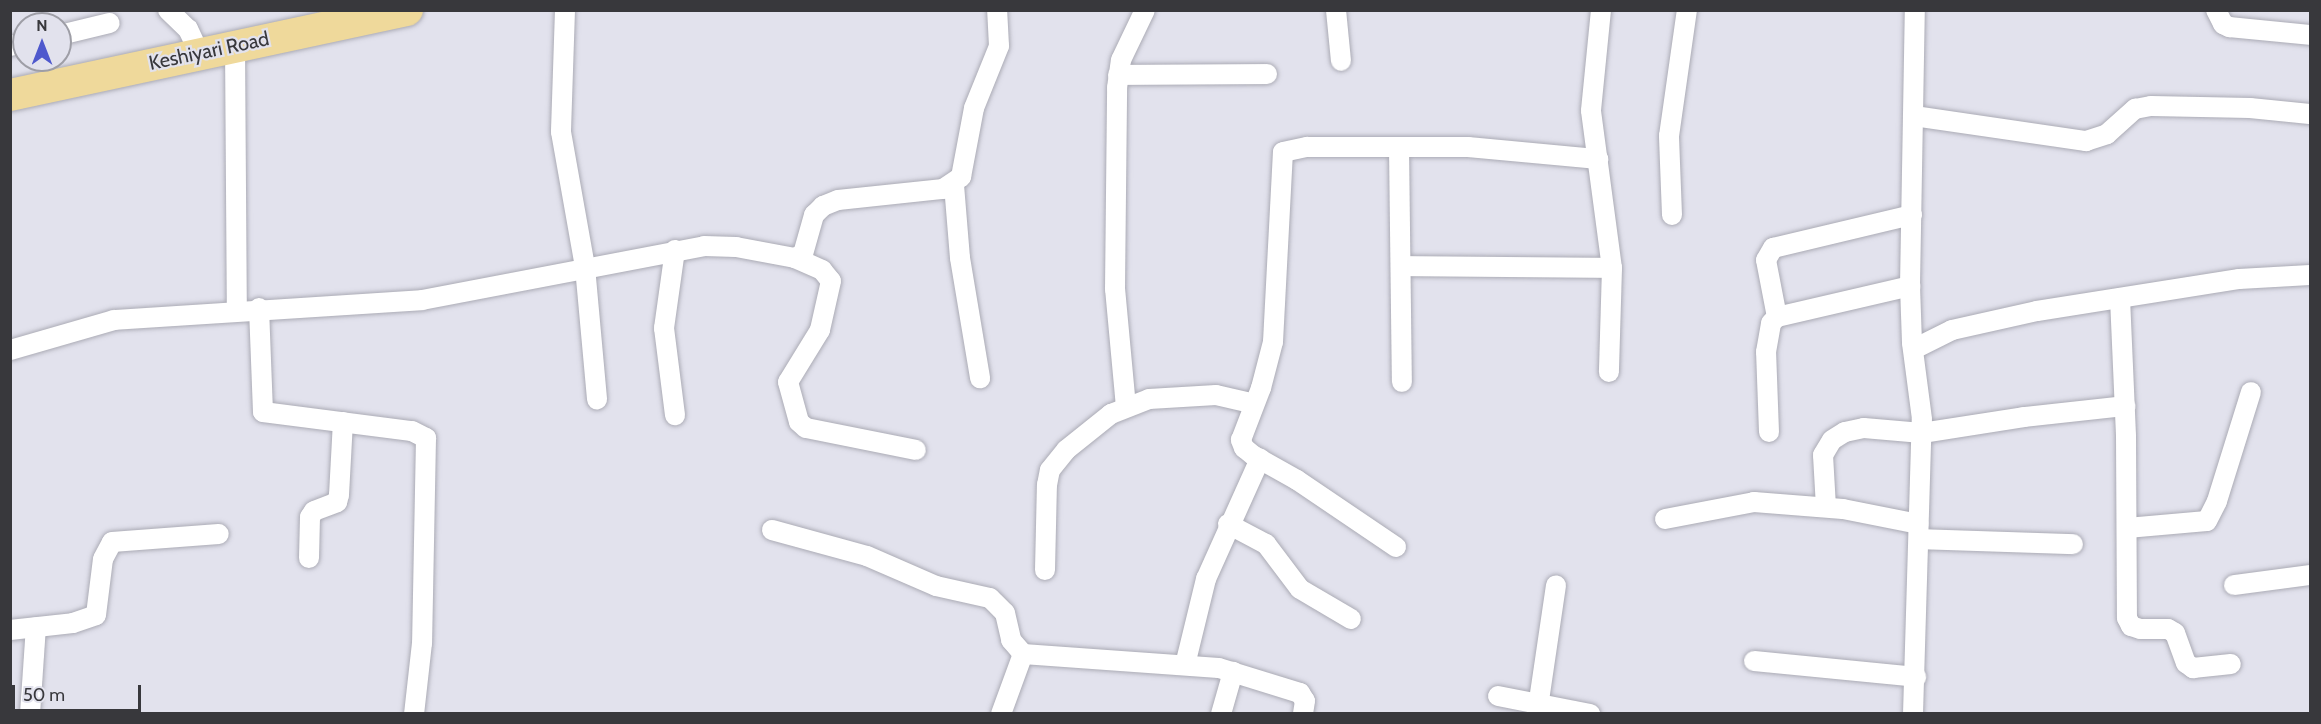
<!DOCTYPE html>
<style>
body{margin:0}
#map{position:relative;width:2321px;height:724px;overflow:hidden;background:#e2e2ed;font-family:Cabin,sans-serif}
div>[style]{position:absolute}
.roads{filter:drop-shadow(0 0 2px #ababb5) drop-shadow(0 0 2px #ababb5)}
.street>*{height:20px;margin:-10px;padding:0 10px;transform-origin:10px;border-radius:10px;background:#fff}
.primary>*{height:32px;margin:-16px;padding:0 16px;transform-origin:16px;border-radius:16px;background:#efd99b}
span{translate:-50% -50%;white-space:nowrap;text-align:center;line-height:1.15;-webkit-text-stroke:4.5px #e2e2ed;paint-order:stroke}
.street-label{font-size:20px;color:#38383c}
.frame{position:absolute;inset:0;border:12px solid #38383c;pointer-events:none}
.north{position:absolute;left:12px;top:12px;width:60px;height:60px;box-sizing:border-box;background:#e2e2ed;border:2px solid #9e9ea6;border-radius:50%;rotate:0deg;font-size:16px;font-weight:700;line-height:24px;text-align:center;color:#38383c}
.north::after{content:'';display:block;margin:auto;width:21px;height:27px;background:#4e58cd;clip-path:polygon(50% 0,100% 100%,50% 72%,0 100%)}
.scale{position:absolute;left:12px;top:685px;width:129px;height:27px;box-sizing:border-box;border:3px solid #38383c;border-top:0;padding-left:8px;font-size:18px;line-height:21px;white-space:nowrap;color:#38383c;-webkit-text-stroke:4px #e2e2ed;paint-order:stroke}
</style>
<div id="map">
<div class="roads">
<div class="street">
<i style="left:168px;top:10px;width:28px;rotate:44deg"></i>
<i style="left:188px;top:29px;width:26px;rotate:65deg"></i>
<i style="left:565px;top:10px;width:122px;rotate:91.9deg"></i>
<i style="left:561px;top:132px;width:137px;rotate:79.9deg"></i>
<i style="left:585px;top:267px;width:133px;rotate:84.8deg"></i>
<i style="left:1336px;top:10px;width:51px;rotate:84.4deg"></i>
<i style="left:1601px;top:10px;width:101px;rotate:95.7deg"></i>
<i style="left:1591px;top:111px;width:158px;rotate:82.4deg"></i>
<i style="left:1612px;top:268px;width:104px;rotate:91.7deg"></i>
<i style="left:2216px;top:10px;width:16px;rotate:63deg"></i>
<i style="left:2223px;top:24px;width:7px;rotate:27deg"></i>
<i style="left:2229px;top:27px;width:81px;rotate:5.6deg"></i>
<i style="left:60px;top:35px;width:51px;rotate:-13.5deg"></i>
<i style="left:235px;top:45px;width:265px;rotate:89.6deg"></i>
<i style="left:10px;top:46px;width:14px;rotate:-12deg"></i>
<i style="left:1118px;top:75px;width:149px;rotate:-0.4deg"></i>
<i style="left:1914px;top:116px;width:174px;rotate:8.3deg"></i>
<i style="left:2086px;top:141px;width:22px;rotate:-18deg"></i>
<i style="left:2107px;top:134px;width:38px;rotate:-42deg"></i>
<i style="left:2135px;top:109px;width:16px;rotate:-11deg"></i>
<i style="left:2151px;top:106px;width:99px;rotate:1.2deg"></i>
<i style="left:2250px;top:108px;width:60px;rotate:5.7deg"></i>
<i style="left:1399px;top:147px;width:235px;rotate:89.3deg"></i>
<i style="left:954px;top:185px;width:73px;rotate:85.3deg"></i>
<i style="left:960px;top:258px;width:122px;rotate:80.5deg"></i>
<i style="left:1672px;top:215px;width:79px;rotate:-92.2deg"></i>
<i style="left:1669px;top:136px;width:127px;rotate:-81.9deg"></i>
<i style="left:675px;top:250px;width:79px;rotate:98deg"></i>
<i style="left:664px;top:328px;width:88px;rotate:82.8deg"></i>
<i style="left:795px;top:258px;width:30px;rotate:24deg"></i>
<i style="left:822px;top:270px;width:14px;rotate:51deg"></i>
<i style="left:831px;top:281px;width:50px;rotate:102.7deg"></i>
<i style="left:820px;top:330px;width:61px;rotate:121.6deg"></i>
<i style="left:788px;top:382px;width:41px;rotate:74.6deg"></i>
<i style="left:799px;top:422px;width:9px;rotate:41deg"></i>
<i style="left:806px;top:428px;width:112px;rotate:11.3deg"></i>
<i style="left:1401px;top:266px;width:211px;rotate:0.5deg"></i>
<i style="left:2120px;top:298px;width:138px;rotate:87.5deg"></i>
<i style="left:2126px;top:436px;width:182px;rotate:89.7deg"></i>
<i style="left:2127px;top:618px;width:9px;rotate:63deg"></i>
<i style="left:2131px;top:626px;width:9px;rotate:18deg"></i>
<i style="left:2140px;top:629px;width:28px"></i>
<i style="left:2168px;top:629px;width:8px;rotate:30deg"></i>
<i style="left:2175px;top:633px;width:32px;rotate:70deg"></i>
<i style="left:2186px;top:663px;width:9px;rotate:36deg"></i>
<i style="left:2193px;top:668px;width:38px;rotate:-6deg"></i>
<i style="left:259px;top:308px;width:104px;rotate:87.8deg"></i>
<i style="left:263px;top:412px;width:150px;rotate:7.3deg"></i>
<i style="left:412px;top:431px;width:16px;rotate:27deg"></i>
<i style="left:426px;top:438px;width:205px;rotate:91.1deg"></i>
<i style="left:422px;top:643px;width:71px;rotate:96.4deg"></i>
<i style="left:1777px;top:317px;width:58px;rotate:-100.9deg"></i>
<i style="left:1766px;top:260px;width:14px;rotate:-60deg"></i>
<i style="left:1773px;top:248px;width:143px;rotate:-13.4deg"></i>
<i style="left:1914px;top:349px;width:42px;rotate:-26.6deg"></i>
<i style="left:1952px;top:330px;width:87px;rotate:-12.6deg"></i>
<i style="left:2037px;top:311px;width:205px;rotate:-9deg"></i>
<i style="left:2239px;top:279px;width:71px;rotate:-3.2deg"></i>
<i style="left:10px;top:350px;width:108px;rotate:-16.1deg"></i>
<i style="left:114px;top:320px;width:309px;rotate:-3.7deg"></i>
<i style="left:422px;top:300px;width:287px;rotate:-10.8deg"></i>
<i style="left:704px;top:246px;width:32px;rotate:2deg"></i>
<i style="left:736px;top:247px;width:60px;rotate:10.6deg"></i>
<i style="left:795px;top:258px;width:9px;rotate:-27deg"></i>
<i style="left:803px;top:254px;width:41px;rotate:-74.2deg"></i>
<i style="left:814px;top:215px;width:13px;rotate:-45deg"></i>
<i style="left:823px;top:206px;width:16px;rotate:-22deg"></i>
<i style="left:838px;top:200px;width:106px;rotate:-6deg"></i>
<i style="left:943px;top:189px;width:22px;rotate:-34deg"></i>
<i style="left:961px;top:177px;width:70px;rotate:-79.3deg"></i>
<i style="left:974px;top:108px;width:67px;rotate:-68deg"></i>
<i style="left:999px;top:46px;width:36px;rotate:-93deg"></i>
<i style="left:1126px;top:407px;width:119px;rotate:-95.3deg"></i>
<i style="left:1115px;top:289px;width:201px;rotate:-89.4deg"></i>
<i style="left:1117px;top:88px;width:28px;rotate:-82deg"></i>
<i style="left:1121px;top:60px;width:55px;rotate:-64.4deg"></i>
<i style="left:1769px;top:432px;width:80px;rotate:-92.1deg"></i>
<i style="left:1766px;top:352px;width:29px;rotate:-80deg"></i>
<i style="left:1771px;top:323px;width:8px;rotate:-45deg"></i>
<i style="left:1777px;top:317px;width:137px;rotate:-13.1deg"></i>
<i style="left:1826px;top:507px;width:52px;rotate:-93.3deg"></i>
<i style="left:1823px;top:455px;width:17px;rotate:-59deg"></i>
<i style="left:1832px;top:440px;width:15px;rotate:-32deg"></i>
<i style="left:1845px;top:432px;width:19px;rotate:-12deg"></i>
<i style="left:1864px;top:428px;width:58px;rotate:4.9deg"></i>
<i style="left:1922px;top:433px;width:103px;rotate:-8.9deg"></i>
<i style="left:2024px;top:417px;width:102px;rotate:-6.2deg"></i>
<i style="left:1665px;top:519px;width:91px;rotate:-10.8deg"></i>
<i style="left:1754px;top:502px;width:89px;rotate:4.5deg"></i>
<i style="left:1843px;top:509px;width:77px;rotate:11.2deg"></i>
<i style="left:1228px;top:524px;width:43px;rotate:27.8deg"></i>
<i style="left:1266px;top:544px;width:56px;rotate:52.9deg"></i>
<i style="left:1300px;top:589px;width:59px;rotate:30.5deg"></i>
<i style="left:2127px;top:528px;width:80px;rotate:-5deg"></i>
<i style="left:2207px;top:521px;width:22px;rotate:-63deg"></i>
<i style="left:2217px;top:501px;width:114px;rotate:-72.7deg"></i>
<i style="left:772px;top:530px;width:98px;rotate:15.3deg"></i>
<i style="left:867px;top:556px;width:75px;rotate:23.5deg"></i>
<i style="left:936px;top:586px;width:55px;rotate:12.5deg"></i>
<i style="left:990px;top:598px;width:21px;rotate:45deg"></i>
<i style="left:1005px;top:613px;width:28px;rotate:77deg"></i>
<i style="left:1011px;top:640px;width:18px;rotate:49deg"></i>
<i style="left:1023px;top:654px;width:196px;rotate:4.1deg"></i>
<i style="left:1219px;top:668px;width:85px;rotate:17.2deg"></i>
<i style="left:1300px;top:693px;width:9px;rotate:58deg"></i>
<i style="left:1305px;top:701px;width:13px;rotate:99deg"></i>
<i style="left:1919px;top:539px;width:154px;rotate:1.9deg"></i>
<i style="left:1396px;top:547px;width:120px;rotate:-145.9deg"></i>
<i style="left:1297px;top:480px;width:49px;rotate:-150.8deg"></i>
<i style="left:1254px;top:456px;width:13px;rotate:-141deg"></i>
<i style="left:1244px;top:448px;width:9px;rotate:-111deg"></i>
<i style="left:1241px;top:440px;width:56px;rotate:-69deg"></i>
<i style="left:1261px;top:388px;width:48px;rotate:-75.4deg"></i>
<i style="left:1273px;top:342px;width:190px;rotate:-87deg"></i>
<i style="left:1283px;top:152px;width:25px;rotate:-12deg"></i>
<i style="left:1307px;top:147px;width:161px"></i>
<i style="left:1468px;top:147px;width:131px;rotate:5.3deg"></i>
<i style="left:309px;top:558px;width:41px;rotate:-88.6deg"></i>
<i style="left:310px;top:517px;width:7px;rotate:-56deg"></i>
<i style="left:314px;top:511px;width:25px;rotate:-21deg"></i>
<i style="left:337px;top:502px;width:7px;rotate:-74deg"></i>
<i style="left:339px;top:495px;width:73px;rotate:-86.9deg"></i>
<i style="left:1045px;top:570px;width:85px;rotate:-88.7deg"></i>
<i style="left:1047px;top:485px;width:15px;rotate:-79deg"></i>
<i style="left:1050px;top:470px;width:26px;rotate:-51deg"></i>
<i style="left:1066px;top:450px;width:58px;rotate:-38.7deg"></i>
<i style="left:1111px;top:414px;width:41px;rotate:-21.5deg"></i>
<i style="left:1149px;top:399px;width:67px;rotate:-3.4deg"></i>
<i style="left:1216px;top:395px;width:39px;rotate:13deg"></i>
<i style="left:2234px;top:585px;width:77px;rotate:-7.5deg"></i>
<i style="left:10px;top:630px;width:63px;rotate:-6.3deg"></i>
<i style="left:73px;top:623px;width:24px;rotate:-19deg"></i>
<i style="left:96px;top:615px;width:56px;rotate:-82.9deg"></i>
<i style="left:103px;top:559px;width:19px;rotate:-62deg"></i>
<i style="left:112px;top:542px;width:107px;rotate:-4.3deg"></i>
<i style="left:1754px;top:661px;width:163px;rotate:5.6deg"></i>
<i style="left:1185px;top:665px;width:89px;rotate:-76.3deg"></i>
<i style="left:1206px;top:579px;width:132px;rotate:-65.8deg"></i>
<i style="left:1498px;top:696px;width:94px;rotate:11.1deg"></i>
<i style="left:30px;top:714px;width:87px;rotate:-86.1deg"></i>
<i style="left:1001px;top:714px;width:64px;rotate:-69.9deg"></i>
<i style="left:1221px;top:714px;width:44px;rotate:-74.1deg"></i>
<i style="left:1537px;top:714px;width:130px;rotate:-81.6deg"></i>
<i style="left:1913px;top:714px;width:295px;rotate:-88.3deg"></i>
<i style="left:1922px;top:419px;width:77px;rotate:-97.5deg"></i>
<i style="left:1912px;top:343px;width:57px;rotate:-92deg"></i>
<i style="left:1910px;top:286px;width:276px;rotate:-89deg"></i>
</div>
<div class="primary">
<i style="left:10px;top:95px;width:406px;rotate:-12.1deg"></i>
</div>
</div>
<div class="street-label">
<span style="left:209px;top:51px;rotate:-12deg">Keshiyari Road</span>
</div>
<div class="frame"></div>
<div class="north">N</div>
<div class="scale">50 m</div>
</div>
